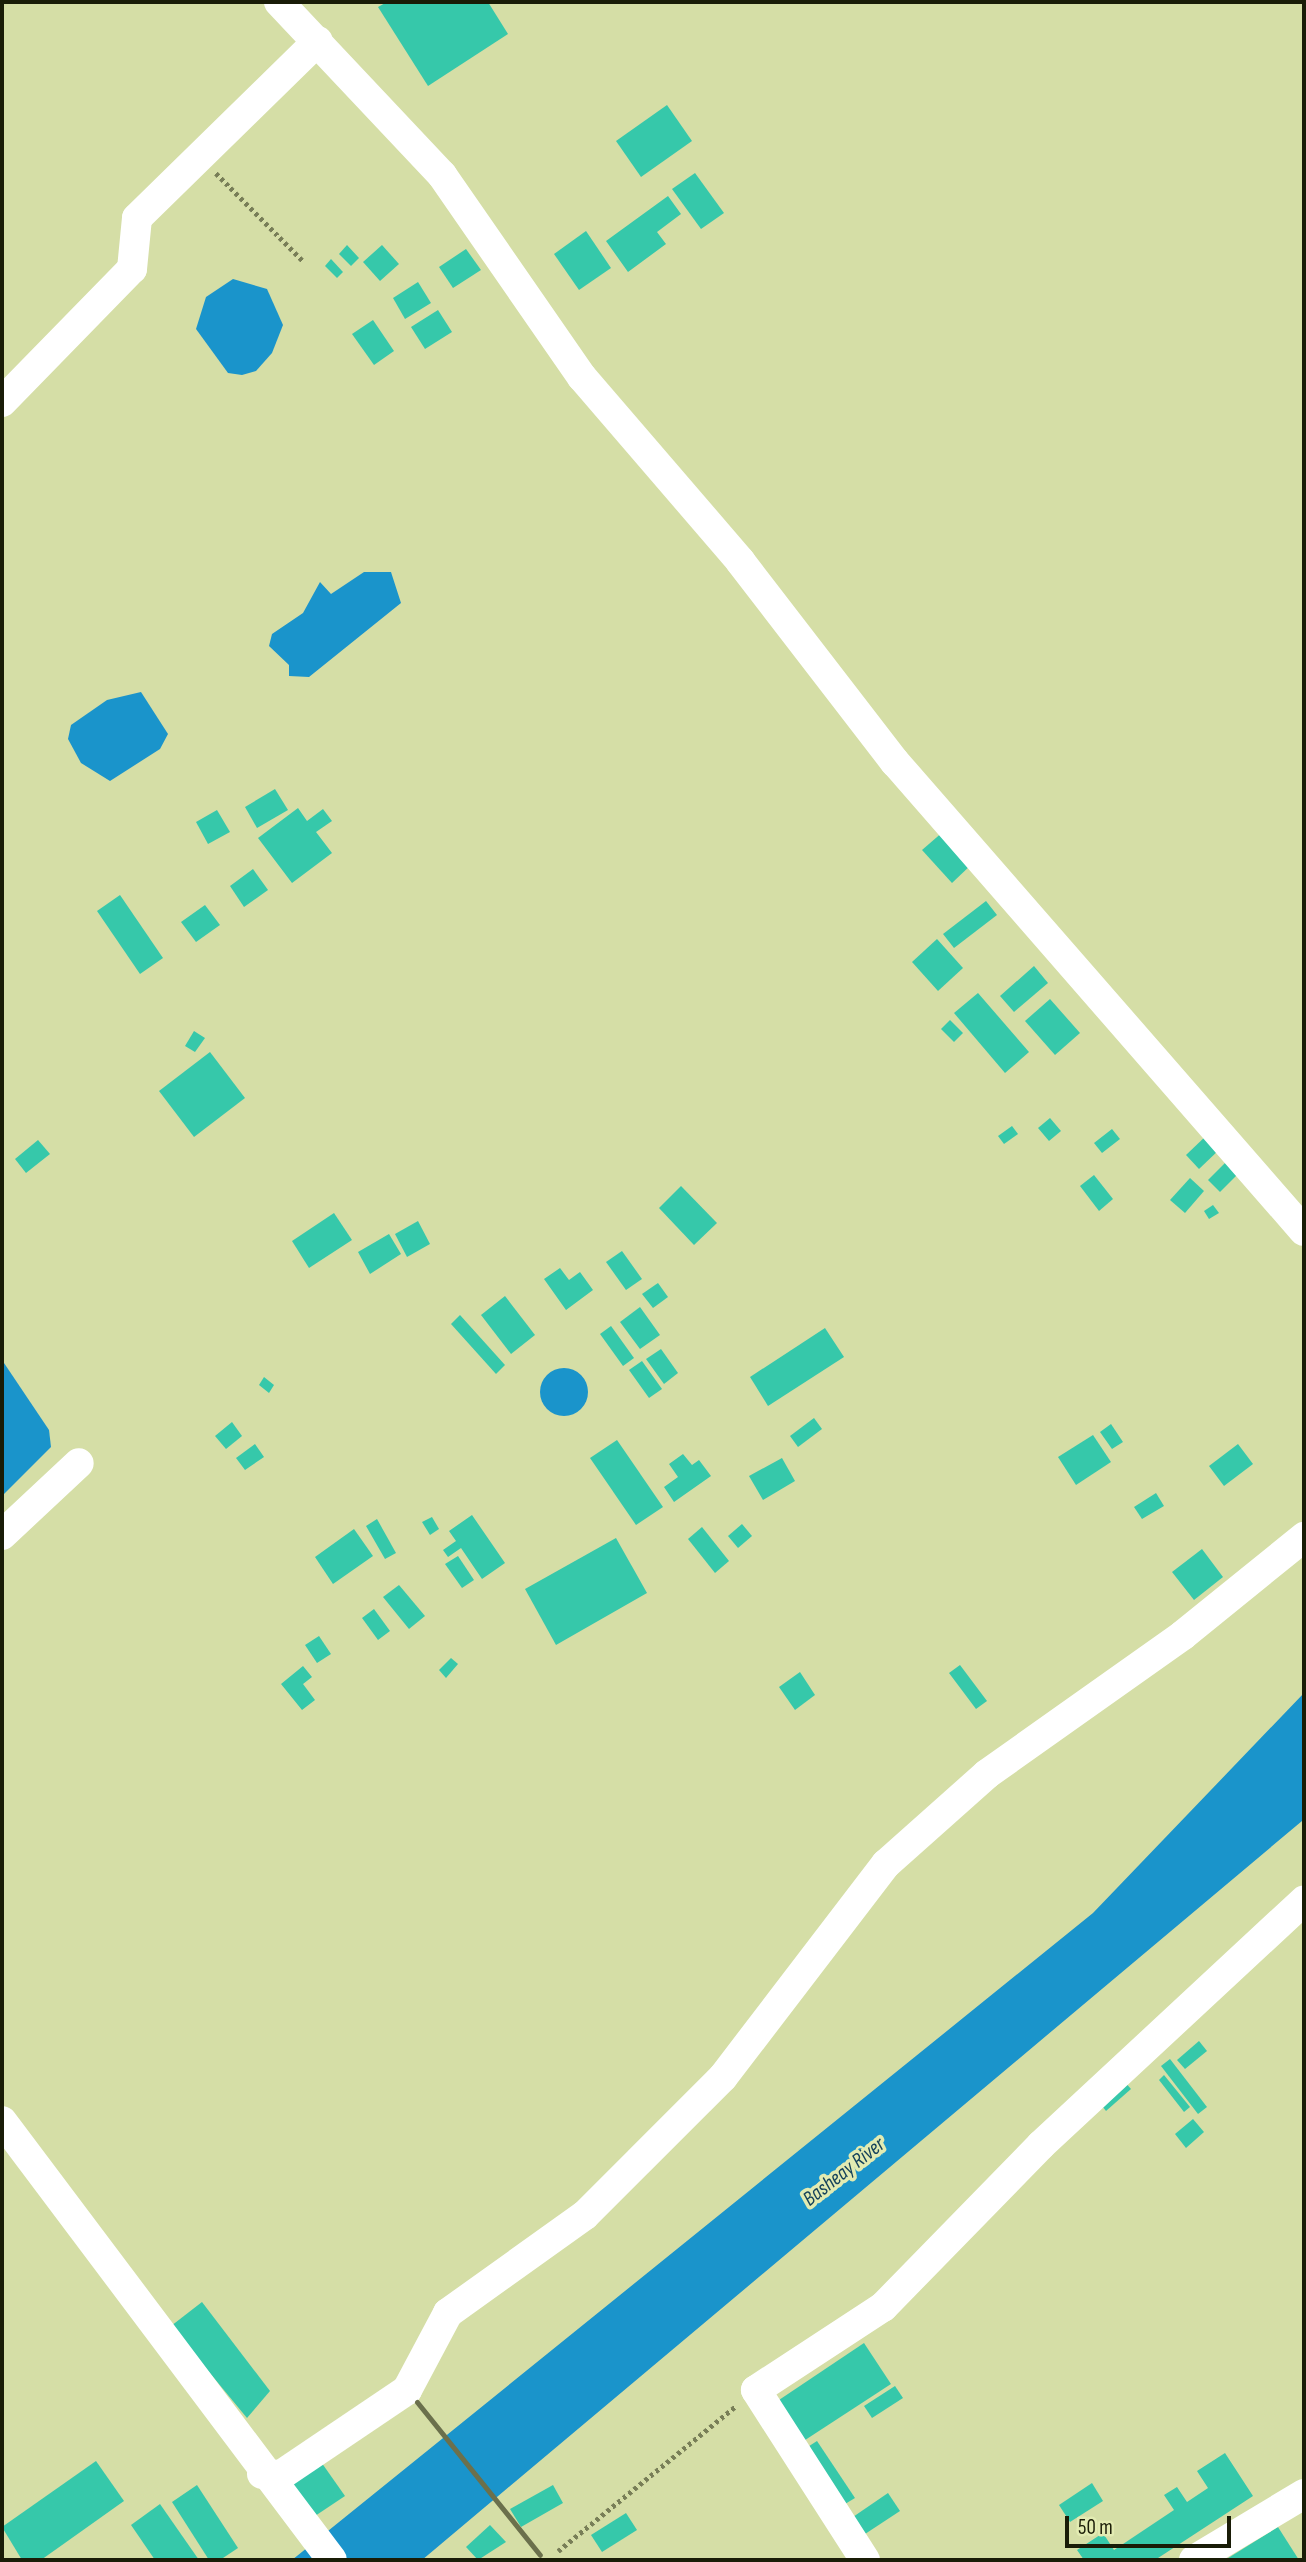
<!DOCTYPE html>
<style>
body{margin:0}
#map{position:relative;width:1306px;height:2562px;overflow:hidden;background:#d5dea6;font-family:"Sofia Sans Condensed",sans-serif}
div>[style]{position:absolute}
.water>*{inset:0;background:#1a94cb}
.round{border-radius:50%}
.building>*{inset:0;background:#36c8aa}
.path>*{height:4.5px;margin-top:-2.25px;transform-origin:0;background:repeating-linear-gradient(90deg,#787e57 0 3.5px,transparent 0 7px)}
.minor>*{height:30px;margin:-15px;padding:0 15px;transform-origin:15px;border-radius:15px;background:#fff}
.rail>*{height:5px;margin:-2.5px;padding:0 2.5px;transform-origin:2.5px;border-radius:2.5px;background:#6b704c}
span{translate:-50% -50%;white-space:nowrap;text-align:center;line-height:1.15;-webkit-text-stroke:7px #e2ebb2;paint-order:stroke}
.water-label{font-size:21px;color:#16435b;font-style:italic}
.frame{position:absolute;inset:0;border:4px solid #191c07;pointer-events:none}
.scale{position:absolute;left:1065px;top:2516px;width:166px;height:32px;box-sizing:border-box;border:4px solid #191c07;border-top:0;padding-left:9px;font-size:21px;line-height:24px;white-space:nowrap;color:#191c07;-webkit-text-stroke:5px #e2ebb2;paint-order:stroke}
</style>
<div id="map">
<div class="water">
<i style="clip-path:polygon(233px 279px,267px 289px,283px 325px,272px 353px,256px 371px,242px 375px,228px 373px,196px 329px,206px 297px)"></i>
<i style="clip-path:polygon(364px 572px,391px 572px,401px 603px,309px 677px,289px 676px,289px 665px,269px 646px,272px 634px,303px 613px,320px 582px,331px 594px)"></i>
<i style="clip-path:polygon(141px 692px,168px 734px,160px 749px,110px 781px,81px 763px,68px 739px,71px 725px,107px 700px)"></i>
<i style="clip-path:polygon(2px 1360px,49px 1430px,51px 1447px,2px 1496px)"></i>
<i class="round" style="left:540px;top:1368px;width:48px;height:48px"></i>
<i style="clip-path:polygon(1304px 1693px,1302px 1821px,422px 2560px,292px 2560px,1093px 1913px)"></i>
</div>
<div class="building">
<i style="clip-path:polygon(387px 2px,488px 2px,508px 34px,428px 86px,378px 7px)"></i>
<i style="clip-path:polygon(667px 105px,692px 141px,641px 177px,616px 141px)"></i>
<i style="clip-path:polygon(695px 173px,724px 213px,701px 229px,672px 189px)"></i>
<i style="clip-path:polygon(668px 196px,681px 214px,657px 232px,666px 244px,628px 272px,606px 241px)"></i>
<i style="clip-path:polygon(586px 231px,611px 268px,579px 290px,554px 254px)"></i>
<i style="clip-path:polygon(347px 245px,359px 258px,351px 266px,339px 254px)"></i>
<i style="clip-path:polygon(382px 245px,399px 264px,380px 281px,363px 262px)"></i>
<i style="clip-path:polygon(466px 249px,481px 270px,453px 288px,439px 267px)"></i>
<i style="clip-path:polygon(331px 259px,343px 272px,337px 278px,325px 266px)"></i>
<i style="clip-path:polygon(418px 282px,431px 303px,405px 319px,393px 298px)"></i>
<i style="clip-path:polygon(438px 310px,452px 332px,425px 349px,411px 327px)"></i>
<i style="clip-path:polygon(373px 320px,394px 351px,374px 365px,352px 334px)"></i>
<i style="clip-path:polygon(275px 789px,288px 810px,257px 828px,245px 807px)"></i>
<i style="clip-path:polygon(298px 808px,307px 821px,323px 809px,332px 821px,316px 832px,332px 853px,292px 883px,258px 838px)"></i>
<i style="clip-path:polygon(217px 810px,230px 832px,208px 844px,196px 822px)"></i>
<i style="clip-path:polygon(944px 831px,973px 863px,952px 883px,922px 850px)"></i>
<i style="clip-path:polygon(253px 869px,268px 890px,244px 907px,230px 886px)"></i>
<i style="clip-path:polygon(120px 895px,163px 958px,140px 974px,97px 911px)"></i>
<i style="clip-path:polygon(986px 901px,997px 915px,954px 948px,943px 934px)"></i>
<i style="clip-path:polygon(205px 905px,220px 925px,196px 942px,181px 922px)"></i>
<i style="clip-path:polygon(937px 939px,963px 968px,938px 991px,912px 962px)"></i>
<i style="clip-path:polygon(1034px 966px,1048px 983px,1014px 1012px,1000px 996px)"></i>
<i style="clip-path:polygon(978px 993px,1029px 1052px,1005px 1073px,954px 1013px)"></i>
<i style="clip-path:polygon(1050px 999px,1080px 1033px,1055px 1055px,1025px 1021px)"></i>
<i style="clip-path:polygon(950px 1020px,963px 1033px,954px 1042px,941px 1029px)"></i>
<i style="clip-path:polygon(194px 1031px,205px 1038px,195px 1052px,185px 1046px)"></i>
<i style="clip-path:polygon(210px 1052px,245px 1098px,194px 1137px,159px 1091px)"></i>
<i style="clip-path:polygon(1050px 1118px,1061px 1131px,1049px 1141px,1038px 1128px)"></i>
<i style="clip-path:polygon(1012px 1126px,1018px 1134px,1004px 1144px,998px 1136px)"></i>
<i style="clip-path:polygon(1112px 1129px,1120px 1139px,1102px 1153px,1094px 1143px)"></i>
<i style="clip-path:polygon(1208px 1134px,1221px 1148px,1199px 1169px,1186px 1155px)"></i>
<i style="clip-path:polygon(38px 1140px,50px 1154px,26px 1173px,15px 1159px)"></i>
<i style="clip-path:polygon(1228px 1160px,1240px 1172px,1220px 1192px,1208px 1180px)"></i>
<i style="clip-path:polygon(1094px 1175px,1113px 1199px,1099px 1211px,1080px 1186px)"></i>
<i style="clip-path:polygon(1190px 1178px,1204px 1191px,1185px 1213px,1170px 1200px)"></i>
<i style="clip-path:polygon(681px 1186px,717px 1223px,694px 1245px,659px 1208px)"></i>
<i style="clip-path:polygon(1213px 1205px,1219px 1213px,1209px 1219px,1204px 1211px)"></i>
<i style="clip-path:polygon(334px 1213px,352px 1240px,309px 1268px,292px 1241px)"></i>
<i style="clip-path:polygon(418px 1221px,430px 1244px,407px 1257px,395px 1234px)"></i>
<i style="clip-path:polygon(389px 1234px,401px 1254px,370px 1274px,358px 1252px)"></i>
<i style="clip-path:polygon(622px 1251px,642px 1279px,626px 1290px,606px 1262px)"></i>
<i style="clip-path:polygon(560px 1268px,569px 1280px,580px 1272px,593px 1290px,566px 1310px,544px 1279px)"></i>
<i style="clip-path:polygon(658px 1283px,668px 1297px,653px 1308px,642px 1294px)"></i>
<i style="clip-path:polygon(505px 1296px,535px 1335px,511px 1354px,481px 1315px)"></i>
<i style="clip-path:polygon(640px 1307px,660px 1335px,640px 1349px,620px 1322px)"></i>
<i style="clip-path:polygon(460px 1315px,505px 1365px,496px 1374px,451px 1324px)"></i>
<i style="clip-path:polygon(611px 1326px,634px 1358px,623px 1366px,600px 1334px)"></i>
<i style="clip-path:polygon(825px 1328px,844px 1357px,768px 1406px,750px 1377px)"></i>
<i style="clip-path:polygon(661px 1349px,678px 1373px,664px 1384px,646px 1359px)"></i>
<i style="clip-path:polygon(642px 1361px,662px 1389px,649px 1398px,629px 1370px)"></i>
<i style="clip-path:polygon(264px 1377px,274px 1385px,269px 1393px,259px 1385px)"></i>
<i style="clip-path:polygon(814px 1418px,822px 1429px,798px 1447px,790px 1436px)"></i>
<i style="clip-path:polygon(232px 1422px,242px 1436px,226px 1449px,215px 1436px)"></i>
<i style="clip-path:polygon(1111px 1424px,1123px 1442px,1112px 1449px,1100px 1432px)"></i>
<i style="clip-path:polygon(1093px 1435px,1111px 1462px,1076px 1485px,1058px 1457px)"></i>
<i style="clip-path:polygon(617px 1440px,663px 1507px,636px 1525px,590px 1458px)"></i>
<i style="clip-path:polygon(255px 1444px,264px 1457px,245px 1470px,236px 1458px)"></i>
<i style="clip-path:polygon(1238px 1444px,1253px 1464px,1224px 1486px,1209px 1466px)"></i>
<i style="clip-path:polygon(683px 1454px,692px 1465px,699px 1460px,711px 1476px,674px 1502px,664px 1487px,678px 1477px,669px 1464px)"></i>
<i style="clip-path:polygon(782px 1458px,795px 1481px,763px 1500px,749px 1476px)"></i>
<i style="clip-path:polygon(1156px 1493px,1164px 1506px,1142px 1519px,1134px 1507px)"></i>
<i style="clip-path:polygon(472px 1515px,505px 1563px,482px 1579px,461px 1548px,448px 1557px,443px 1550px,456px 1541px,449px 1531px)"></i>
<i style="clip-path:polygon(432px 1517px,439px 1529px,430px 1535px,422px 1522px)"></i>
<i style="clip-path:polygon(377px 1519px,396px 1553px,385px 1559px,366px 1526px)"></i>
<i style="clip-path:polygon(742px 1524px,752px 1536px,738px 1548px,728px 1536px)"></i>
<i style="clip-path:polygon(702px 1527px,729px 1561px,715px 1573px,688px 1539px)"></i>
<i style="clip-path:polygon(354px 1529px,373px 1556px,333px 1584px,315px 1557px)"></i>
<i style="clip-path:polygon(616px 1538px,647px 1593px,556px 1645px,525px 1589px)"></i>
<i style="clip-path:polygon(1202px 1549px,1223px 1577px,1194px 1600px,1172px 1572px)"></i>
<i style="clip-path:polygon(458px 1556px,474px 1580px,462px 1588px,445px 1564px)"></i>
<i style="clip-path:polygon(399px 1585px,425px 1616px,409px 1629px,383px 1597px)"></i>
<i style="clip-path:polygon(374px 1609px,390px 1631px,378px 1640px,362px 1618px)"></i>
<i style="clip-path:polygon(319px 1636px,331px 1654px,317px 1663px,305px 1645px)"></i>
<i style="clip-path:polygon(451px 1658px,458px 1664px,446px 1678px,439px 1670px)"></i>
<i style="clip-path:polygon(960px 1665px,987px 1701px,976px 1709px,949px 1673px)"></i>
<i style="clip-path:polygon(303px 1666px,312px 1677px,303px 1684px,315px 1700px,302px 1710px,281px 1684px)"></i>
<i style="clip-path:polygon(800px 1672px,815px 1695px,795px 1710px,779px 1687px)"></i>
<i style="clip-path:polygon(1199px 2041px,1207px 2051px,1185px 2069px,1177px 2060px)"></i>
<i style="clip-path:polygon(1170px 2059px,1207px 2107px,1198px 2114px,1161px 2066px)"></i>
<i style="clip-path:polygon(1164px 2075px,1190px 2107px,1184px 2112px,1159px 2080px)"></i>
<i style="clip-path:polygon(1124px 2081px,1131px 2089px,1106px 2111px,1099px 2102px)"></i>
<i style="clip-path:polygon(1193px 2119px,1204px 2132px,1186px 2148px,1175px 2134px)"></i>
<i style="clip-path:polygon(202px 2302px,270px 2391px,247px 2418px,171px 2326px)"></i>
<i style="clip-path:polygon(864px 2343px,891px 2384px,799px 2444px,773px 2404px)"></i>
<i style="clip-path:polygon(895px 2386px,903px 2398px,872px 2418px,864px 2406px)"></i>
<i style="clip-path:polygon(817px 2441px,855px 2498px,840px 2507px,803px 2450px)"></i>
<i style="clip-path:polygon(1225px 2453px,1253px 2496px,1155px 2560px,1084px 2560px,1077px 2550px,1103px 2533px,1114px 2550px,1174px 2510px,1164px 2495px,1177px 2487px,1187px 2502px,1208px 2488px,1197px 2471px)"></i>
<i style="clip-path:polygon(319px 2459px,345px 2496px,309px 2520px,284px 2483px)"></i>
<i style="clip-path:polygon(96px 2461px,124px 2501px,41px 2560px,22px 2560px,2px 2527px)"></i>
<i style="clip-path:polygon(1092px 2483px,1103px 2501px,1070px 2522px,1059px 2505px)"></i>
<i style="clip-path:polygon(197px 2485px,238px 2548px,220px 2560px,209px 2560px,172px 2502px)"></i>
<i style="clip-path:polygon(553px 2485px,563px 2503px,521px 2527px,510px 2509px)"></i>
<i style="clip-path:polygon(888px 2493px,900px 2511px,862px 2536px,850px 2519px)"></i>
<i style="clip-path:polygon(160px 2504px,199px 2560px,155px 2560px,131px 2525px)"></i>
<i style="clip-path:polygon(626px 2513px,637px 2530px,602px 2552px,591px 2535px)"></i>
<i style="clip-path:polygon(490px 2525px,506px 2542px,478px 2560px,466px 2547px)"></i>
<i style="clip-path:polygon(1278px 2527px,1299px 2560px,1225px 2560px)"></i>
</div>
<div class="path">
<i style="left:216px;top:173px;width:125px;rotate:45.3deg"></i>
<i style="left:558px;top:2551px;width:230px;rotate:-39.2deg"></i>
</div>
<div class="minor">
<i style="left:279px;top:2px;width:238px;rotate:46.7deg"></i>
<i style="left:442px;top:175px;width:246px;rotate:55.3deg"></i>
<i style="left:582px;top:377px;width:243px;rotate:49.3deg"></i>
<i style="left:740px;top:561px;width:254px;rotate:52.4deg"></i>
<i style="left:895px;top:762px;width:622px;rotate:48.91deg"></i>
<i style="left:2px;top:402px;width:186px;rotate:-45.7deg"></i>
<i style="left:132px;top:269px;width:51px;rotate:-84.4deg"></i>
<i style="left:137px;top:218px;width:253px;rotate:-44.4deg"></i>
<i style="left:2px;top:1535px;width:105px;rotate:-43.1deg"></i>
<i style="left:2px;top:2121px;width:549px;rotate:53.07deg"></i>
<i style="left:262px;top:2474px;width:19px;rotate:3deg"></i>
<i style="left:281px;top:2475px;width:152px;rotate:-34deg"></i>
<i style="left:407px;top:2390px;width:87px;rotate:-62deg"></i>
<i style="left:448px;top:2313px;width:168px;rotate:-35.6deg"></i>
<i style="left:585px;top:2215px;width:195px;rotate:-45deg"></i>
<i style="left:723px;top:2077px;width:268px;rotate:-52.6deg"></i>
<i style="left:886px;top:1864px;width:135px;rotate:-41.7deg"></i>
<i style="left:987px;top:1774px;width:240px;rotate:-35.3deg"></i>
<i style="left:1183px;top:1635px;width:156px;rotate:-39deg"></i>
<i style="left:865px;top:2560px;width:202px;rotate:-122.7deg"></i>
<i style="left:756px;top:2390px;width:152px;rotate:-33.2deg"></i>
<i style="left:883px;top:2307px;width:226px;rotate:-45.7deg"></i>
<i style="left:1041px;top:2145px;width:359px;rotate:-42.9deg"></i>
<i style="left:1194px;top:2560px;width:128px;rotate:-31deg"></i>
</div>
<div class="rail">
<i style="left:417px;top:2402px;width:196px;rotate:51.2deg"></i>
</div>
<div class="water-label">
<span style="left:844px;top:2172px;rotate:-38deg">Basheay River</span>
</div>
<div class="frame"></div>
<div class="scale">50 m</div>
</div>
